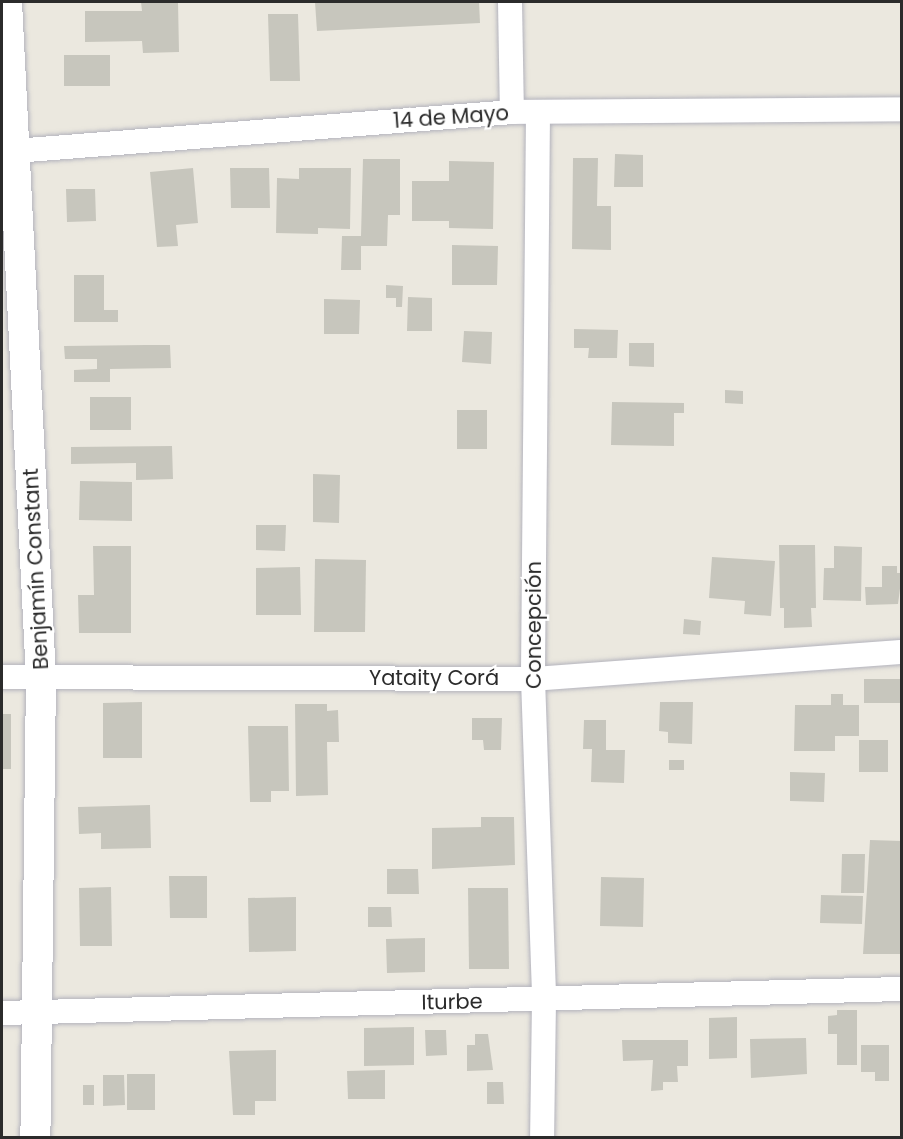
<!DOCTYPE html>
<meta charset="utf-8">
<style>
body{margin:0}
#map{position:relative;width:903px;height:1139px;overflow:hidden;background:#ebe8df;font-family:Poppins,sans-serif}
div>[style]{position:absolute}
.building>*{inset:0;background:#c7c6bd}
.roads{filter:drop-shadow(0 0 2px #b3b3bd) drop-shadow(0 0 2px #b3b3bd)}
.minor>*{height:24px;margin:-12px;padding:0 12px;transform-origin:12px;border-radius:12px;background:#fff}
.tertiary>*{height:30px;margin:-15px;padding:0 15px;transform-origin:15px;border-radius:15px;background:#fff}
span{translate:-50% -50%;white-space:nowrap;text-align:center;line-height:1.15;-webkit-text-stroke:4.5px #fff;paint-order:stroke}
.street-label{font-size:21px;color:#2b2b2b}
.frame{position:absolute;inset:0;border:3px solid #2b2b2b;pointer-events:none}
</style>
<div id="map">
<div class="building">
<i style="clip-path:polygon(141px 2px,178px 2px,179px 52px,143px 53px,142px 41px,85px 42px,85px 11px,142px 11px)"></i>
<i style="clip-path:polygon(315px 2px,479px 2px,480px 23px,317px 31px)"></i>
<i style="clip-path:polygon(268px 14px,298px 14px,300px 81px,270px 81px)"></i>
<i style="clip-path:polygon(64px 55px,110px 55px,110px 86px,64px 86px)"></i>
<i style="clip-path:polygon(615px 154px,643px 155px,643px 187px,614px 187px)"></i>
<i style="clip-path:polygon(573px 158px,598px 158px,597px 206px,611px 206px,611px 250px,572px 249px)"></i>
<i style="clip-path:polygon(363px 159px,400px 159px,400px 215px,388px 215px,387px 246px,361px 246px,361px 270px,341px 270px,342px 236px,361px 236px)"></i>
<i style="clip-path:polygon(449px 161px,494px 162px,493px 229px,449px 228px,449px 221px,412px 221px,412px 181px,449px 181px)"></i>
<i style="clip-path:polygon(193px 168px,198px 223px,176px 225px,178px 246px,157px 247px,150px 172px)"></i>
<i style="clip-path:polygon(230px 168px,269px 168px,270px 208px,231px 208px)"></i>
<i style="clip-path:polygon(299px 168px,351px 168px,350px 229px,318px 228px,318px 234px,276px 233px,277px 178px,299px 179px)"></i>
<i style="clip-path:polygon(66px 189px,95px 189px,96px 221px,67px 222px)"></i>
<i style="clip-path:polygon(452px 245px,498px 246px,497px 285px,452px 285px)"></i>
<i style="clip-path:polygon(74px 275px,104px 275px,104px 310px,118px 310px,118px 322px,74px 322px)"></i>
<i style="clip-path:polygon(386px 285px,403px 286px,402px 307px,396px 307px,396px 298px,386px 298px)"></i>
<i style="clip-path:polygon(408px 297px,432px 298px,432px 331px,407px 331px)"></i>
<i style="clip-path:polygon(324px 299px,360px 300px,359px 334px,324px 334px)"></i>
<i style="clip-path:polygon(574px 329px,618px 330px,617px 358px,588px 358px,589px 348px,574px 348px)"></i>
<i style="clip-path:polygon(464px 331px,492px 332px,491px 364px,462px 362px)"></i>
<i style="clip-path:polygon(629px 343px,654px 343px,654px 367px,629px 366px)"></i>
<i style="clip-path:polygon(146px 345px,170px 345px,171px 368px,110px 369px,110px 382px,74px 382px,74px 370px,97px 369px,97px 359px,65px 359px,64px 346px)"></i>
<i style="clip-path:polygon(725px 390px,743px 391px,743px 404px,725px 403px)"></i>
<i style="clip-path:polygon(90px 397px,131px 397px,131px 430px,90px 430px)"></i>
<i style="clip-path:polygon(612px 402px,684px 403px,684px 413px,674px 413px,674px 446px,611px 445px)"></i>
<i style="clip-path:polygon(457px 410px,487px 410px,487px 449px,457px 449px)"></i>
<i style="clip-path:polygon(172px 446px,173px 479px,136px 480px,136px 463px,71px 464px,71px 447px)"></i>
<i style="clip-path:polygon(313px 474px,340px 475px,339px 523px,313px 522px)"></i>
<i style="clip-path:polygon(80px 481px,132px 482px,132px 521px,79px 520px)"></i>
<i style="clip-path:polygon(256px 525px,286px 525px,285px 551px,256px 550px)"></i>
<i style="clip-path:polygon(779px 545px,815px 545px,816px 608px,811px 608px,812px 627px,784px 628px,784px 608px,780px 608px)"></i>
<i style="clip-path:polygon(93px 546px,131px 546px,131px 633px,79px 633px,78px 595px,94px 595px)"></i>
<i style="clip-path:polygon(834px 546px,862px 547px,861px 601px,823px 600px,824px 568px,834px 568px)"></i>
<i style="clip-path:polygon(712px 557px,775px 561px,771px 616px,744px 614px,745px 601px,709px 598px)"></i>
<i style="clip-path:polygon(315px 559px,366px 560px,365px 632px,314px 632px)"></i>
<i style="clip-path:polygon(882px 566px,897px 566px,897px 573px,902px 573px,898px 604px,866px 605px,865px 587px,882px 587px)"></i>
<i style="clip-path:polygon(300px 567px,301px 615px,256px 615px,256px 568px)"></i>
<i style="clip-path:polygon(684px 619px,701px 621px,700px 635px,683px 634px)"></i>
<i style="clip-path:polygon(864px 679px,902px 679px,902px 703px,864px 703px)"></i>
<i style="clip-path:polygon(831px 694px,843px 694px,843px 705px,859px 705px,859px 736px,835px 736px,835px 751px,794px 751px,795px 705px,831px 705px)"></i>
<i style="clip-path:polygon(142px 702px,142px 758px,103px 758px,103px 703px)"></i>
<i style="clip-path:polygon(660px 702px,693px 702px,692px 744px,668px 743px,668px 732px,659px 731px)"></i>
<i style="clip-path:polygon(295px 704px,327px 704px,327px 711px,338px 710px,339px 742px,327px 742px,328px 795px,296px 796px)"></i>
<i style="clip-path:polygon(2px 714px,11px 714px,11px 769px,2px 769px)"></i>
<i style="clip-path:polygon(472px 718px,502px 718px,501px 750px,484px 750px,483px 740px,472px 740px)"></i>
<i style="clip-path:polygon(584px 720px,606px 720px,606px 750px,625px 750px,624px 783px,591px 782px,592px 749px,583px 749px)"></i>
<i style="clip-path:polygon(248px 726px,288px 726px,289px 791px,271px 791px,271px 802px,250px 802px)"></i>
<i style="clip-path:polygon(859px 740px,888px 740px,888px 772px,859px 772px)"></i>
<i style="clip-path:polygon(669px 760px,684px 760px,684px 770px,669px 770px)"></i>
<i style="clip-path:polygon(790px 772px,825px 773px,824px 802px,790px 801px)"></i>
<i style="clip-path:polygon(150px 805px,151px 848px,101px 849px,101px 833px,79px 834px,78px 807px)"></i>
<i style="clip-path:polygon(481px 817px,514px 817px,515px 865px,432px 869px,432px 828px,481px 827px)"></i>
<i style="clip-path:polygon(870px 840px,902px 841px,902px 954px,863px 954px)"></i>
<i style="clip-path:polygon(842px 854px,865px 854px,864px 893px,841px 893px)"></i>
<i style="clip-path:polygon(387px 869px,418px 869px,419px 894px,387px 894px)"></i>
<i style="clip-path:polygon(169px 876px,207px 876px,207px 918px,170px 918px)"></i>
<i style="clip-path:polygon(601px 877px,644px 878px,643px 927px,600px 926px)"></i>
<i style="clip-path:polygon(111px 887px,112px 946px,80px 946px,79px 888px)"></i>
<i style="clip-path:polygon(468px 888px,508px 888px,509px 969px,469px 969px)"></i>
<i style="clip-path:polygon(821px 895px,863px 896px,862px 924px,820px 923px)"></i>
<i style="clip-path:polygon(296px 897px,296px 951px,249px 952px,248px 898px)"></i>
<i style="clip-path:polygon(368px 907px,391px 907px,392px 927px,368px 927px)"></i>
<i style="clip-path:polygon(425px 938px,425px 972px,387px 973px,386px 939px)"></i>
<i style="clip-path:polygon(837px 1010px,857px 1010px,857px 1065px,837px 1065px,837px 1034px,828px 1034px,828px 1016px,837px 1015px)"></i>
<i style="clip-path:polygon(737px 1017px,737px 1058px,709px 1059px,709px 1018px)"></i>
<i style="clip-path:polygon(414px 1027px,414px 1065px,364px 1066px,364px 1028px)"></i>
<i style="clip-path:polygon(425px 1030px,446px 1030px,447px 1055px,426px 1056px)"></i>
<i style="clip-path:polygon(475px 1034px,488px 1034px,493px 1070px,467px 1071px,467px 1045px,475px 1045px)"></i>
<i style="clip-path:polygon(806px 1038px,807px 1074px,751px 1078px,750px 1039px)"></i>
<i style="clip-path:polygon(622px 1040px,688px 1040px,688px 1066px,677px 1066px,678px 1082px,663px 1082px,663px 1090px,651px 1091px,653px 1060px,623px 1061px)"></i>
<i style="clip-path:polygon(861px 1045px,889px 1045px,889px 1081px,875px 1081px,875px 1072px,861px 1072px)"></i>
<i style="clip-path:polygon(276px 1050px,276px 1101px,255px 1101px,255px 1115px,233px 1115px,229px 1051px)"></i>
<i style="clip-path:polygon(385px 1070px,385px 1099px,348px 1099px,347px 1071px)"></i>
<i style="clip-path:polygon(127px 1074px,155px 1074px,155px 1110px,127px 1110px)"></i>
<i style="clip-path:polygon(103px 1075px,124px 1075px,125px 1105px,103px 1106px)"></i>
<i style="clip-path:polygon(487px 1082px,503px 1082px,504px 1104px,487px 1104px)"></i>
<i style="clip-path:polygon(83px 1085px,94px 1085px,94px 1105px,83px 1105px)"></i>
</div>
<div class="roads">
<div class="minor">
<i style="left:510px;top:2px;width:110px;rotate:89deg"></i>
<i style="left:538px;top:112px;width:567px;rotate:90.51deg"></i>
<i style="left:533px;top:679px;width:321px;rotate:88deg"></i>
<i style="left:544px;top:1000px;width:138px;rotate:90.8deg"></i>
<i style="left:2px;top:152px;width:512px;rotate:-4.48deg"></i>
<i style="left:512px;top:112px;width:390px;rotate:-0.4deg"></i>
<i style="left:2px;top:677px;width:531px;rotate:0.22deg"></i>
<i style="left:533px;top:679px;width:370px;rotate:-4.2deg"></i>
<i style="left:2px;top:1013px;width:900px;rotate:-1.53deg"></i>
</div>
<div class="tertiary">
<i style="left:7px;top:2px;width:676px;rotate:87.12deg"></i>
<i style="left:41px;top:677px;width:461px;rotate:90.7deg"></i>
</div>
</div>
<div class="street-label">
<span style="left:451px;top:117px;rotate:-4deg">14 de Mayo</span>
<span style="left:36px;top:569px;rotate:-93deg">Benjamín Constant</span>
<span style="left:534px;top:625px;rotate:-90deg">Concepción</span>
<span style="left:434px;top:678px">Yataity Corá</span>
<span style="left:452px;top:1002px;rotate:-1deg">Iturbe</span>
</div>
<div class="frame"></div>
</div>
